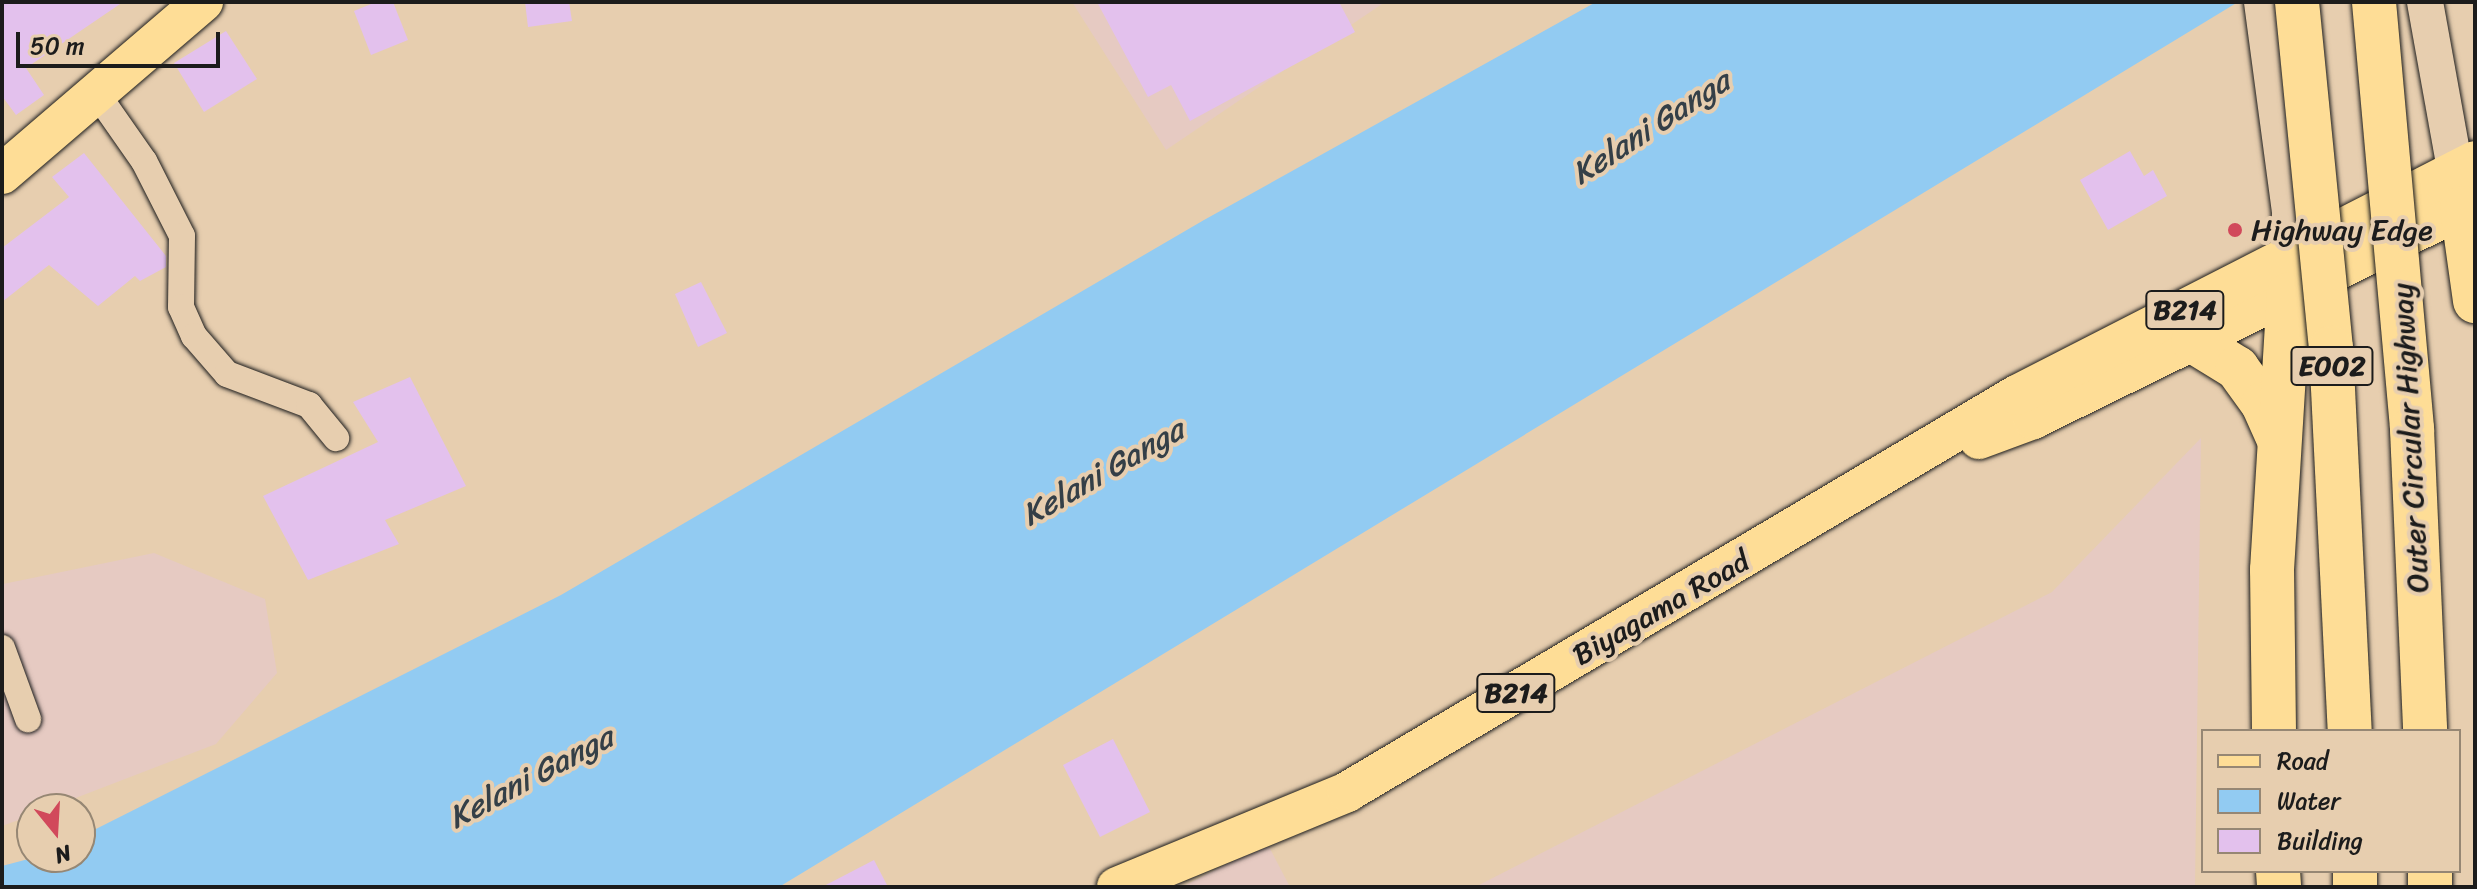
<!DOCTYPE html>
<style>
body{margin:0}
#map{position:relative;width:2477px;height:889px;overflow:hidden;background:#e7ceaf;font-family:Sriracha,sans-serif}
div>[style]{position:absolute}
.built>*{inset:0;background:#e6cac2}
.water>*{inset:0;background:#92cbf2}
.building>*{inset:0;background:#e3c1ed}
.roads{filter:drop-shadow(0 0 2px #1c1c1c) drop-shadow(0 0 2px #1c1c1c)}
.street>*{height:26px;margin:-13px;padding:0 13px;transform-origin:13px;border-radius:13px;background:#e7ceaf}
.secondary>*{height:36px;margin:-18px;padding:0 18px;transform-origin:18px;border-radius:18px;background:#e7ceaf}
.primary>*{height:40px;margin:-20px;padding:0 20px;transform-origin:20px;border-radius:20px;background:#fedd96}
.highway>*{height:44px;margin:-22px;padding:0 22px;transform-origin:22px;border-radius:22px;background:#fedd96}
.bridges{filter:drop-shadow(0 0 2px #1c1c1c) drop-shadow(0 0 2px #1c1c1c)}
.highway-bridge>*{height:44px;margin:-22px;padding:0 22px;transform-origin:22px;border-radius:22px;background:#fedd96}
.dots>*{width:22px;height:22px;translate:-50% -50%;box-sizing:border-box;border:4px solid #e7ceaf;border-radius:50%}
span{translate:-50% -50%;white-space:nowrap;text-align:center;line-height:1.15;-webkit-text-stroke:8px #e7ceaf;paint-order:stroke}
.shield-label span{padding:2px 6px;background:#e7ceaf;border:2px solid;border-radius:6px;-webkit-text-stroke-width:0}
.shield-label{font-size:28px;color:#1c1c1c;font-weight:700}
.poi-label{font-size:30px;color:#1c1c1c}
.left{translate:0 -50%;text-align:left}
.street-label{font-size:30px;color:#1c1c1c}
.water-label{font-size:32px;color:#343f47;font-style:italic}
.frame{position:absolute;inset:0;border:4px solid #1c1c1c;pointer-events:none}
.legend{position:absolute;left:2201px;top:729px;width:260px;height:144px;box-sizing:border-box;background:#e7ceaf;border:2px solid #968774;margin:0;padding:10px 14px;list-style:none;font-size:24px;color:#1c1c1c}
.legend li{display:flex;align-items:center;gap:16px;height:40px}
.legend b{width:40px;border:2px solid #968774}
.north{position:absolute;left:16px;top:793px;width:80px;height:80px;box-sizing:border-box;background:#e7ceaf;border:2px solid #968774;border-radius:50%;rotate:162deg;font-size:22px;font-weight:700;line-height:32px;text-align:center;color:#1c1c1c}
.north::after{content:'';display:block;margin:auto;width:28px;height:36px;background:#d1495b;clip-path:polygon(50% 0,100% 100%,50% 72%,0 100%)}
.scale{position:absolute;left:16px;top:32px;width:204px;height:36px;box-sizing:border-box;border:4px solid #1c1c1c;border-top:0;padding-left:10px;font-size:24px;line-height:28px;white-space:nowrap;color:#1c1c1c;-webkit-text-stroke:6px #e7ceaf;paint-order:stroke}
</style>
<div id="map">
<div class="built">
<i style="clip-path:polygon(1072px 2px,1385px 2px,1166px 150px)"></i>
<i style="clip-path:polygon(2201px 438px,2195px 887px,1475px 887px,2052px 592px)"></i>
<i style="clip-path:polygon(154px 553px,265px 599px,277px 673px,216px 744px,47px 809px,32px 809px,32px 815px,2px 826px,2px 575px,3px 584px)"></i>
<i style="clip-path:polygon(1267px 843px,1290px 887px,1182px 887px)"></i>
</div>
<div class="water">
<i style="clip-path:polygon(1596px 2px,2238px 2px,779px 887px,2px 887px,2px 866px,36px 857px,80px 857px,80px 837px,561px 595px,1204px 220px)"></i>
</div>
<div class="building">
<i style="clip-path:polygon(2px 2px,123px 2px,26px 68px,44px 95px,16px 115px,2px 96px)"></i>
<i style="clip-path:polygon(376px 2px,393px 2px,408px 40px,371px 55px,354px 11px)"></i>
<i style="clip-path:polygon(525px 2px,569px 2px,572px 21px,528px 27px)"></i>
<i style="clip-path:polygon(1097px 2px,1339px 2px,1355px 32px,1190px 121px,1171px 85px,1148px 97px)"></i>
<i style="clip-path:polygon(226px 31px,257px 79px,204px 112px,174px 63px)"></i>
<i style="clip-path:polygon(2130px 151px,2144px 176px,2153px 170px,2167px 196px,2108px 230px,2080px 180px)"></i>
<i style="clip-path:polygon(84px 153px,166px 256px,166px 267px,140px 281px,135px 276px,98px 306px,49px 265px,2px 302px,2px 248px,69px 197px,52px 177px)"></i>
<i style="clip-path:polygon(701px 282px,727px 333px,698px 347px,675px 294px)"></i>
<i style="clip-path:polygon(410px 377px,466px 486px,385px 520px,399px 544px,308px 580px,263px 496px,378px 442px,353px 402px)"></i>
<i style="clip-path:polygon(1113px 739px,1150px 812px,1100px 837px,1063px 765px)"></i>
<i style="clip-path:polygon(874px 860px,888px 887px,822px 887px)"></i>
</div>
<div class="roads">
<div class="street">
<i style="left:97px;top:94px;width:82px;rotate:55deg"></i>
<i style="left:144px;top:161px;width:84px;rotate:63.1deg"></i>
<i style="left:182px;top:236px;width:71px;rotate:90.8deg"></i>
<i style="left:181px;top:307px;width:32px;rotate:66deg"></i>
<i style="left:194px;top:336px;width:50px;rotate:49deg"></i>
<i style="left:227px;top:374px;width:88px;rotate:20.7deg"></i>
<i style="left:309px;top:405px;width:43px;rotate:50.7deg"></i>
<i style="left:2px;top:648px;width:76px;rotate:69.9deg"></i>
</div>
<div class="secondary">
<i style="left:2262px;top:2px;width:212px;rotate:82.4deg"></i>
<i style="left:2290px;top:212px;width:71px;rotate:90.8deg"></i>
<i style="left:2425px;top:2px;width:198px;rotate:79.8deg"></i>
</div>
<div class="primary">
<i style="left:2px;top:174px;width:265px;rotate:-40.6deg"></i>
<i style="left:1979px;top:439px;width:58px;rotate:-20.3deg"></i>
<i style="left:2033px;top:419px;width:492px;rotate:-26.1deg"></i>
<i style="left:1117px;top:887px;width:249px;rotate:-22.4deg"></i>
<i style="left:1347px;top:792px;width:779px;rotate:-30.65deg"></i>
<i style="left:2017px;top:395px;width:514px;rotate:-27.06deg"></i>
</div>
<div class="highway">
<i style="left:2462px;top:208px;width:94px;rotate:82deg"></i>
<i style="left:2193px;top:341px;width:52px;rotate:31.5deg"></i>
<i style="left:2237px;top:368px;width:44px;rotate:54.2deg"></i>
<i style="left:2263px;top:404px;width:37px;rotate:66deg"></i>
<i style="left:2274px;top:731px;width:161px;rotate:-90.7deg"></i>
<i style="left:2272px;top:570px;width:276px;rotate:-86.5deg"></i>
<i style="left:2278px;top:871px;width:16px;rotate:86deg"></i>
<i style="left:2355px;top:871px;width:16px;rotate:90deg"></i>
<i style="left:2430px;top:871px;width:16px;rotate:90deg"></i>
</div>
</div>
<div class="bridges">
<div class="highway-bridge">
<i style="left:2297px;top:2px;width:348px;rotate:84.4deg"></i>
<i style="left:2331px;top:348px;width:383px;rotate:87.2deg"></i>
<i style="left:2374px;top:2px;width:429px;rotate:84.9deg"></i>
<i style="left:2412px;top:429px;width:302px;rotate:87.5deg"></i>
</div>
</div>
<div class="dots">
<i style="left:2235px;top:230px;background:#d1495b"></i>
</div>
<div class="shield-label">
<span style="left:2185px;top:310px">B214</span>
<span style="left:2332px;top:366px">E002</span>
<span style="left:1516px;top:693px">B214</span>
</div>
<div class="poi-label">
<span class="left" style="left:2251px;top:230px">Highway Edge</span>
</div>
<div class="street-label">
<span style="left:2410px;top:438px;rotate:-93deg">Outer Circular Highway</span>
<span style="left:1661px;top:608px;rotate:-30deg">Biyagama Road</span>
</div>
<div class="water-label">
<span style="left:1651px;top:128px;rotate:-33deg">Kelani Ganga</span>
<span style="left:1103px;top:473px;rotate:-30deg">Kelani Ganga</span>
<span style="left:531px;top:778px;rotate:-28deg">Kelani Ganga</span>
</div>
<div class="frame"></div>
<ul class="legend">
<li><b style="height:10px;background:#fedd96"></b>Road</li>
<li><b style="height:22px;background:#92cbf2"></b>Water</li>
<li><b style="height:22px;background:#e3c1ed"></b>Building</li>
</ul>
<div class="north">N</div>
<div class="scale">50 m</div>
</div>
